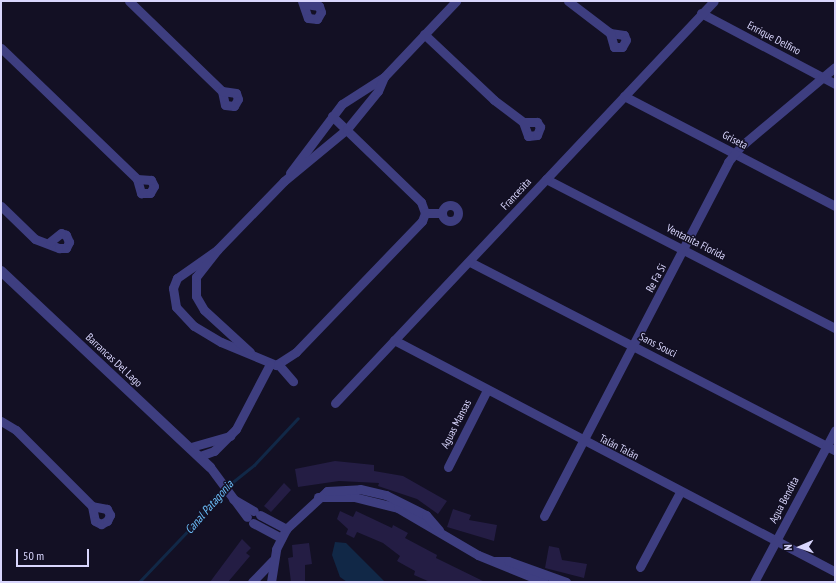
<!DOCTYPE html>
<meta charset="utf-8">
<style>
body{margin:0}
#map{position:relative;width:836px;height:583px;overflow:hidden;background:#131024;font-family:"PT Sans Narrow",sans-serif}
div>[style]{position:absolute}
.water>*{inset:0;background:#112847}
.stream>*{height:3px;margin:-1.5px;padding:0 1.5px;transform-origin:1.5px;border-radius:1.5px;background:#112847}
.building>*{inset:0;background:#241d44}
.minor>*{height:9px;margin:-4.5px;padding:0 4.5px;transform-origin:4.5px;border-radius:4.5px;background:#3e3e80}
.minor>.ring{margin:-4.5px;padding:0;box-sizing:content-box;background:none;border:9px solid #3e3e80;border-radius:50%}
.tertiary>*{height:10px;margin:-5px;padding:0 5px;transform-origin:5px;border-radius:5px;background:#3e3e80}
span{translate:-50% -50%;white-space:nowrap;text-align:center;line-height:1.15;-webkit-text-stroke:3px #131024;paint-order:stroke}
.street-label{font-size:11px;color:#d9d6fd}
.water-label{font-size:12px;color:#6abbf6;font-style:italic}
.frame{position:absolute;inset:0;border:2px solid #d9d6fd;pointer-events:none}
.north{position:absolute;left:780px;top:527px;width:40px;height:40px;-webkit-text-stroke:3px #131024;paint-order:stroke;rotate:268deg;font-size:11px;font-weight:700;line-height:16px;text-align:center;color:#d9d6fd}
.north::after{content:'';display:block;margin:auto;width:14px;height:18px;background:#d9d6fd;clip-path:polygon(50% 0,100% 100%,50% 72%,0 100%)}
.scale{position:absolute;left:16px;top:549px;width:73px;height:18px;box-sizing:border-box;border:2px solid #d9d6fd;border-top:0;padding-left:5px;font-size:12px;line-height:14px;white-space:nowrap;color:#d9d6fd;-webkit-text-stroke:3px #131024;paint-order:stroke}
</style>
<div id="map">
<div class="water">
<i style="clip-path:polygon(335px 542px,346px 543px,385px 582px,347px 582px,340px 577px,332px 555px)"></i>
</div>
<div class="stream">
<i style="left:139px;top:582px;width:86px;rotate:-46.4deg"></i>
<i style="left:198px;top:520px;width:29px;rotate:-55deg"></i>
<i style="left:215px;top:496px;width:50px;rotate:-38.5deg"></i>
<i style="left:254px;top:465px;width:64px;rotate:-46.9deg"></i>
</div>
<div class="building">
<i style="clip-path:polygon(335px 461px,374px 465px,374px 471px,403px 476px,447px 501px,438px 514px,417px 499px,378px 486px,379px 483px,339px 481px,298px 487px,295px 469px)"></i>
<i style="clip-path:polygon(284px 483px,291px 490px,271px 512px,264px 506px)"></i>
<i style="clip-path:polygon(453px 509px,471px 515px,469px 520px,497px 525px,494px 541px,447px 527px)"></i>
<i style="clip-path:polygon(340px 511px,353px 517px,356px 511px,392px 528px,393px 525px,408px 533px,405px 538px,437px 555px,436px 558px,485px 582px,430px 582px,414px 575px,415px 571px,397px 561px,400px 556px,383px 543px,357px 532px,354px 538px,346px 534px,348px 529px,337px 519px)"></i>
<i style="clip-path:polygon(242px 539px,251px 548px,246px 553px,250px 556px,228px 582px,210px 582px)"></i>
<i style="clip-path:polygon(309px 543px,312px 564px,305px 565px,305px 582px,291px 582px,288px 558px,293px 557px,292px 545px)"></i>
<i style="clip-path:polygon(549px 546px,559px 548px,562px 560px,587px 564px,584px 578px,545px 568px)"></i>
</div>
<div class="minor">
<i style="left:129px;top:1px;width:129px;rotate:44.1deg"></i>
<i style="left:222px;top:91px;width:14px;rotate:78deg"></i>
<i style="left:225px;top:105px;width:9px;rotate:6deg"></i>
<i style="left:234px;top:106px;width:8px;rotate:-60deg"></i>
<i style="left:238px;top:99px;width:6px;rotate:-108deg"></i>
<i style="left:236px;top:93px;width:14px;rotate:-172deg"></i>
<i style="left:302px;top:1px;width:18px;rotate:71deg"></i>
<i style="left:308px;top:18px;width:9px;rotate:6deg"></i>
<i style="left:317px;top:19px;width:8px;rotate:-60deg"></i>
<i style="left:321px;top:12px;width:6px;rotate:-108deg"></i>
<i style="left:319px;top:6px;width:14px;rotate:-172deg"></i>
<i style="left:568px;top:1px;width:53px;rotate:37.3deg"></i>
<i style="left:610px;top:33px;width:14px;rotate:8deg"></i>
<i style="left:624px;top:35px;width:5px;rotate:68deg"></i>
<i style="left:626px;top:40px;width:8px;rotate:120deg"></i>
<i style="left:622px;top:47px;width:8px;rotate:180deg"></i>
<i style="left:614px;top:47px;width:15px;rotate:-106deg"></i>
<i style="left:701px;top:13px;width:152px;rotate:27.9deg"></i>
<i style="left:424px;top:34px;width:96px;rotate:43.3deg"></i>
<i style="left:494px;top:100px;width:36px;rotate:37deg"></i>
<i style="left:523px;top:122px;width:15px;rotate:70deg"></i>
<i style="left:528px;top:136px;width:9px;rotate:-6deg"></i>
<i style="left:537px;top:135px;width:9px;rotate:-69deg"></i>
<i style="left:540px;top:127px;width:6px;rotate:-121deg"></i>
<i style="left:537px;top:122px;width:14px;rotate:180deg"></i>
<i style="left:1px;top:48px;width:189px;rotate:43.9deg"></i>
<i style="left:137px;top:179px;width:15px;rotate:74deg"></i>
<i style="left:141px;top:193px;width:9px"></i>
<i style="left:150px;top:193px;width:8px;rotate:-60deg"></i>
<i style="left:154px;top:186px;width:7px;rotate:-117deg"></i>
<i style="left:151px;top:180px;width:14px;rotate:-176deg"></i>
<i style="left:624px;top:96px;width:238px;rotate:27.5deg"></i>
<i style="left:332px;top:116px;width:124px;rotate:44deg"></i>
<i style="left:421px;top:202px;width:12px;rotate:70deg"></i>
<i style="left:290px;top:173px;width:86px;rotate:-53deg"></i>
<i style="left:342px;top:104px;width:50px;rotate:-32.7deg"></i>
<i style="left:384px;top:77px;width:105px;rotate:-46.5deg"></i>
<i style="left:546px;top:179px;width:325px;rotate:27.3deg"></i>
<i class="ring" style="left:442px;top:205px;width:7px;height:7px"></i>
<i style="left:1px;top:206px;width:47px;rotate:44.1deg"></i>
<i style="left:35px;top:239px;width:26px;rotate:21deg"></i>
<i style="left:59px;top:248px;width:7px"></i>
<i style="left:66px;top:248px;width:7px;rotate:-63deg"></i>
<i style="left:69px;top:242px;width:8px;rotate:-113deg"></i>
<i style="left:66px;top:235px;width:5px;rotate:-158deg"></i>
<i style="left:61px;top:233px;width:14px;rotate:141deg"></i>
<i style="left:217px;top:250px;width:49px;rotate:145deg"></i>
<i style="left:177px;top:278px;width:11px;rotate:112deg"></i>
<i style="left:173px;top:288px;width:19px;rotate:81deg"></i>
<i style="left:176px;top:307px;width:26px;rotate:47deg"></i>
<i style="left:194px;top:326px;width:31px;rotate:31deg"></i>
<i style="left:221px;top:342px;width:60px;rotate:22.7deg"></i>
<i style="left:276px;top:365px;width:24px;rotate:-33deg"></i>
<i style="left:296px;top:352px;width:182px;rotate:-46.1deg"></i>
<i style="left:422px;top:221px;width:9px;rotate:-69deg"></i>
<i style="left:425px;top:213px;width:15px"></i>
<i style="left:470px;top:262px;width:411px;rotate:27.3deg"></i>
<i style="left:394px;top:340px;width:498px;rotate:27.7deg"></i>
<i style="left:250px;top:352px;width:62px;rotate:-137.6deg"></i>
<i style="left:204px;top:310px;width:16px;rotate:-120deg"></i>
<i style="left:196px;top:296px;width:19px;rotate:-90deg"></i>
<i style="left:196px;top:277px;width:34px;rotate:-52deg"></i>
<i style="left:217px;top:250px;width:96px;rotate:-45.8deg"></i>
<i style="left:284px;top:181px;width:82px;rotate:-39.5deg"></i>
<i style="left:347px;top:129px;width:49px;rotate:-50.8deg"></i>
<i style="left:378px;top:91px;width:15px;rotate:-67deg"></i>
<i style="left:278px;top:364px;width:23px;rotate:49deg"></i>
<i style="left:335px;top:403px;width:552px;rotate:-46.69deg"></i>
<i style="left:1px;top:421px;width:17px;rotate:31deg"></i>
<i style="left:16px;top:430px;width:107px;rotate:45deg"></i>
<i style="left:92px;top:506px;width:15px;rotate:79deg"></i>
<i style="left:95px;top:521px;width:7px;rotate:27deg"></i>
<i style="left:101px;top:524px;width:7px;rotate:-27deg"></i>
<i style="left:107px;top:521px;width:7px;rotate:-63deg"></i>
<i style="left:110px;top:515px;width:7px;rotate:-117deg"></i>
<i style="left:107px;top:509px;width:15px;rotate:-169deg"></i>
<i style="left:191px;top:447px;width:41px;rotate:-15.8deg"></i>
<i style="left:200px;top:456px;width:15px;rotate:-20deg"></i>
<i style="left:214px;top:451px;width:31px;rotate:-45deg"></i>
<i style="left:236px;top:429px;width:73px;rotate:-62.4deg"></i>
<i style="left:210px;top:467px;width:62px;rotate:53.5deg"></i>
<i style="left:448px;top:467px;width:84px;rotate:-63.1deg"></i>
<i style="left:318px;top:497px;width:36px"></i>
<i style="left:354px;top:497px;width:45px;rotate:14deg"></i>
<i style="left:398px;top:508px;width:93px;rotate:30.4deg"></i>
<i style="left:478px;top:555px;width:71px;rotate:22.2deg"></i>
<i style="left:233px;top:499px;width:24px;rotate:30deg"></i>
<i style="left:260px;top:515px;width:30px;rotate:28deg"></i>
<i style="left:544px;top:516px;width:399px;rotate:-62.5deg"></i>
<i style="left:728px;top:162px;width:19px;rotate:-51deg"></i>
<i style="left:740px;top:147px;width:124px;rotate:-40.1deg"></i>
<i style="left:253px;top:523px;width:32px;rotate:28deg"></i>
<i style="left:495px;top:561px;width:13px"></i>
<i style="left:508px;top:561px;width:62px;rotate:19.9deg"></i>
<i style="left:640px;top:567px;width:85px;rotate:-61.9deg"></i>
<i style="left:252px;top:582px;width:30px;rotate:-46deg"></i>
<i style="left:271px;top:582px;width:33px;rotate:-81deg"></i>
<i style="left:276px;top:549px;width:22px;rotate:-63deg"></i>
<i style="left:286px;top:529px;width:56px;rotate:-42.8deg"></i>
<i style="left:327px;top:491px;width:33px;rotate:-3deg"></i>
<i style="left:360px;top:489px;width:27px;rotate:13deg"></i>
<i style="left:386px;top:495px;width:45px;rotate:26.6deg"></i>
<i style="left:426px;top:515px;width:20px;rotate:49deg"></i>
<i style="left:754px;top:582px;width:172px;rotate:-61.9deg"></i>
</div>
<div class="tertiary">
<i style="left:1px;top:271px;width:287px;rotate:43.2deg"></i>
</div>
<div class="street-label">
<span style="left:774px;top:38px;rotate:28deg">Enrique Delfino</span>
<span style="left:735px;top:140px;rotate:27deg">Griseta</span>
<span style="left:516px;top:194px;rotate:-47deg">Francesita</span>
<span style="left:696px;top:242px;rotate:27deg">Ventanita Florida</span>
<span style="left:656px;top:278px;rotate:-62deg">Re Fa Si</span>
<span style="left:658px;top:345px;rotate:27deg">Sans Souci</span>
<span style="left:114px;top:360px;rotate:43deg">Barrancas Del Lago</span>
<span style="left:456px;top:424px;rotate:-63deg">Aguas Mansas</span>
<span style="left:619px;top:447px;rotate:27deg">Talán Talán</span>
<span style="left:784px;top:500px;rotate:-62deg">Agua Bendita</span>
</div>
<div class="water-label">
<span style="left:209px;top:507px;rotate:-49deg">Canal Patagonia</span>
</div>
<div class="frame"></div>
<div class="north">N</div>
<div class="scale">50 m</div>
</div>
